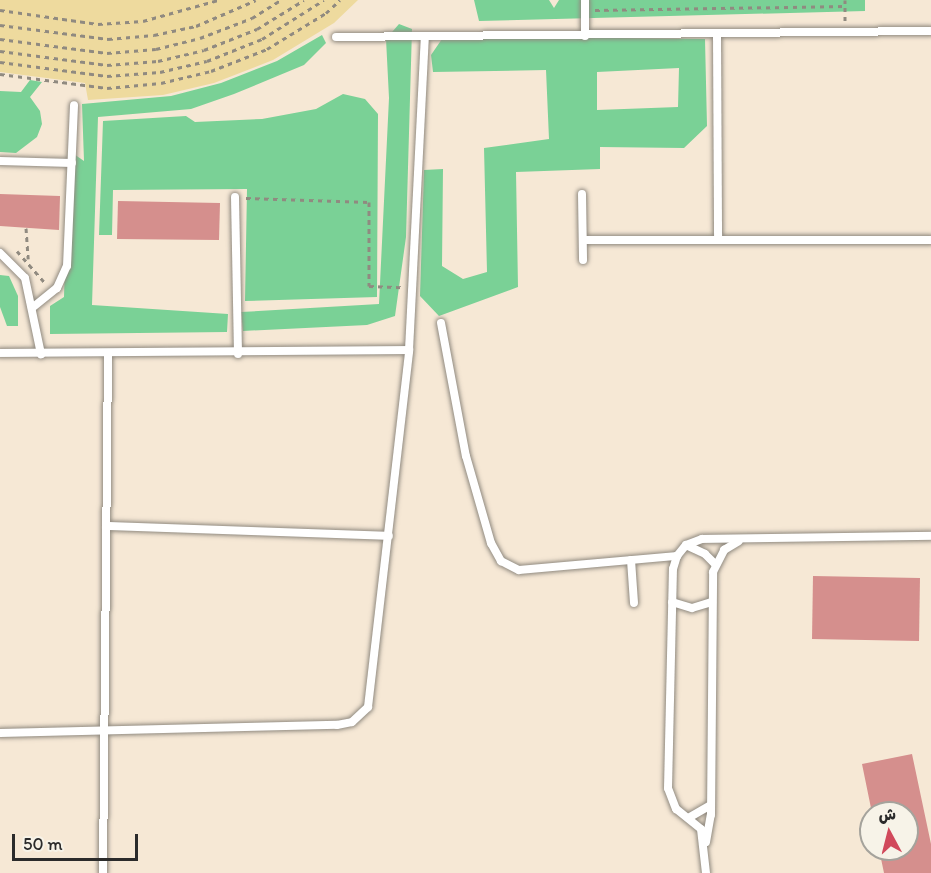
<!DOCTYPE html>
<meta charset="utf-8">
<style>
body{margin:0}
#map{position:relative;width:931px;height:873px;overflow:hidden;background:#f6e8d5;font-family:Itim,"Playpen Sans Arabic",sans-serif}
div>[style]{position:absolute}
.green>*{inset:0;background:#7ad196}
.sand>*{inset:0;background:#eeda9e}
.building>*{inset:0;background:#d58f8d}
.path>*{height:3px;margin-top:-1.5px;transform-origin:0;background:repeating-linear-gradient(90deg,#908a80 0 4.5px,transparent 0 9px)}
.roads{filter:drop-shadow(0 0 2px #908a80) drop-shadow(0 0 2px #908a80)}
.service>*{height:8px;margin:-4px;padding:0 4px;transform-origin:4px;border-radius:4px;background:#fff}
span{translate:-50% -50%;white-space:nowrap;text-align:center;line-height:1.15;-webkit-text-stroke:6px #f7f3e8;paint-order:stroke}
.north{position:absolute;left:859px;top:801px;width:60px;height:60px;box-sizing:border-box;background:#f7f3e8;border:2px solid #a5a39c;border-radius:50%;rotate:353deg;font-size:16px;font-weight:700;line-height:24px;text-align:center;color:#2b2b2b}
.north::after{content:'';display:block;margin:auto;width:21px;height:27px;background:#d1495b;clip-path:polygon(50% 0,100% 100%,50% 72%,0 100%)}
.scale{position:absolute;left:12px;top:834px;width:126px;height:27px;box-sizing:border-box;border:3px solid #2b2b2b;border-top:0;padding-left:8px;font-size:18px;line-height:21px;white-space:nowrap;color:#2b2b2b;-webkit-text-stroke:4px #f7f3e8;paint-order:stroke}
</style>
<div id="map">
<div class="green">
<i style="clip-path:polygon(474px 0,549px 0,554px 8px,559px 0,865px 0,865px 11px,479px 21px)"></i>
<i style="clip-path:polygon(399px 24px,412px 29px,406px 237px,395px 316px,367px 325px,243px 331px,241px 312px,379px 304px,389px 98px,386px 39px)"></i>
<i style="clip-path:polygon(322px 35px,326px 43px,304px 65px,234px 94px,191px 109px,98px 117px,92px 305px,228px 314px,227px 332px,50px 334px,50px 306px,64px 297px,68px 150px,84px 161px,82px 104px,171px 96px,221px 83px,277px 61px)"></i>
<i style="clip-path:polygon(evenodd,444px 36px,705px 39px,707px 126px,684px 148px,600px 147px,600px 169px,516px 172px,518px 287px,439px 316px,420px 296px,424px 170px,443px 169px,442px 266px,463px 279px,487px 272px,484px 148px,549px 139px,546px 70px,433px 72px,431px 55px,444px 36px,679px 68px,678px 107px,597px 110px,597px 72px,679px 68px)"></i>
<i style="clip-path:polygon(30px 80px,42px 82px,30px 97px,40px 111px,42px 124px,37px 137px,16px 153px,0 152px,0 91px,21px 92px)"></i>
<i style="clip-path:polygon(343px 94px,365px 99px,378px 114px,377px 297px,245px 301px,247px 189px,113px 190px,112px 235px,99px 235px,103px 121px,186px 116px,195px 122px,262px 119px,316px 109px)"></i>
<i style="clip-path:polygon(0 275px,9px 276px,18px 296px,18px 326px,7px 326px,0 307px)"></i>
</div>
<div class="sand">
<i style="clip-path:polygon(0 0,358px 0,334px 23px,273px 60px,214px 83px,163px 95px,88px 100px,85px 83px,0 72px)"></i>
</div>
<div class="building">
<i style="clip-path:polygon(0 194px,60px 196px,59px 230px,0 226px)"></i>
<i style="clip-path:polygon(118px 201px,220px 203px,219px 240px,117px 239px)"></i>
<i style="clip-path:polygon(813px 576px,920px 578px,919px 641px,812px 639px)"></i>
<i style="clip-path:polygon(912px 754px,931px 844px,931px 873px,884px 873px,879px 849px,907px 849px,907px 813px,872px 813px,862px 764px)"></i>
</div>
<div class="path">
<i style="left:0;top:10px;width:99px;rotate:8.1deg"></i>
<i style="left:98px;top:24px;width:45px;rotate:-3.8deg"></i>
<i style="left:143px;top:21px;width:78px;rotate:-15.6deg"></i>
<i style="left:595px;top:10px;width:250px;rotate:-0.9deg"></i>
<i style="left:845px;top:21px;width:21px;rotate:-90deg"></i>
<i style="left:0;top:25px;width:109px;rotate:7.4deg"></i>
<i style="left:108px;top:39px;width:46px;rotate:-5deg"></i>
<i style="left:154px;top:35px;width:43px;rotate:-12.1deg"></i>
<i style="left:196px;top:26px;width:65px;rotate:-23.4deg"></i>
<i style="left:0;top:39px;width:108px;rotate:7.5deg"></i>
<i style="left:107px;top:53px;width:49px;rotate:-4.7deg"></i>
<i style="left:156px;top:49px;width:45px;rotate:-14deg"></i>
<i style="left:200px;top:38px;width:56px;rotate:-21deg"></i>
<i style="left:252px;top:18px;width:34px;rotate:-32deg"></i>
<i style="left:0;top:51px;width:108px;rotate:7.5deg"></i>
<i style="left:107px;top:65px;width:51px;rotate:-4.5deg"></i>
<i style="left:158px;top:61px;width:47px;rotate:-13.4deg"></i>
<i style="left:204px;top:50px;width:57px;rotate:-21.6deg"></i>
<i style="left:257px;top:29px;width:55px;rotate:-31.7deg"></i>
<i style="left:0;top:62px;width:108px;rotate:7.5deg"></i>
<i style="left:107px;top:76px;width:53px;rotate:-4.3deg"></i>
<i style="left:160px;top:72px;width:48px;rotate:-13.2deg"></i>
<i style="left:207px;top:61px;width:59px;rotate:-21.8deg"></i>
<i style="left:262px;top:39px;width:73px;rotate:-32.2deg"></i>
<i style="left:0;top:74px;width:108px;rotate:7.5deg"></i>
<i style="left:107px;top:88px;width:54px;rotate:-5.3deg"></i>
<i style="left:161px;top:83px;width:51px;rotate:-13.5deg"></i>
<i style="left:211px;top:71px;width:60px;rotate:-21.4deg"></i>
<i style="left:267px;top:49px;width:69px;rotate:-31.4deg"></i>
<i style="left:326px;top:13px;width:19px;rotate:-43deg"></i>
<i style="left:246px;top:198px;width:123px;rotate:1.9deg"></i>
<i style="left:369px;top:202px;width:84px;rotate:90deg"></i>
<i style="left:369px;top:286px;width:33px;rotate:2deg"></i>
<i style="left:26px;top:228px;width:31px;rotate:86deg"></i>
<i style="left:17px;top:251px;width:44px;rotate:48.7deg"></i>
</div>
<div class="roads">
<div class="service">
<i style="left:585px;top:0;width:36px;rotate:90deg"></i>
<i style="left:717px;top:34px;width:206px;rotate:89.7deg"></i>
<i style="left:336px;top:37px;width:595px;rotate:-0.58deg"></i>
<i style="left:0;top:161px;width:72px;rotate:1.6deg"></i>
<i style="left:582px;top:194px;width:66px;rotate:89.1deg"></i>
<i style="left:235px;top:197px;width:157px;rotate:88.9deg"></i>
<i style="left:583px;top:240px;width:348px"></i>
<i style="left:0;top:253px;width:35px;rotate:45deg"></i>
<i style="left:25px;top:278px;width:78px;rotate:78.1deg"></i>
<i style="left:32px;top:308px;width:32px;rotate:-39deg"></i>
<i style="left:57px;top:288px;width:24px;rotate:-66deg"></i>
<i style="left:67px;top:266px;width:161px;rotate:-87.5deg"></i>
<i style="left:441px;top:323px;width:135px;rotate:79.4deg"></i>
<i style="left:466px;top:456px;width:91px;rotate:74deg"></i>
<i style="left:491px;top:543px;width:21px;rotate:61deg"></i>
<i style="left:501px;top:561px;width:20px;rotate:27deg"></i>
<i style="left:519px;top:570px;width:159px;rotate:-5.1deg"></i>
<i style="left:0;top:353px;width:409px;rotate:-0.4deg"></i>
<i style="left:106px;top:526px;width:283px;rotate:2deg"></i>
<i style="left:686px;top:545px;width:21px;rotate:25deg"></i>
<i style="left:705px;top:554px;width:14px;rotate:45deg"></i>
<i style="left:631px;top:560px;width:43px;rotate:86deg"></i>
<i style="left:672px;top:602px;width:21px;rotate:17deg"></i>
<i style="left:692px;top:608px;width:21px;rotate:-17deg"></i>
<i style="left:0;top:733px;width:337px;rotate:-1.4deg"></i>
<i style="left:337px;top:725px;width:15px;rotate:-11deg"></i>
<i style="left:352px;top:722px;width:22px;rotate:-43deg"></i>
<i style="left:368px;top:707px;width:359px;rotate:-83.4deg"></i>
<i style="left:409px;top:350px;width:313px;rotate:-87.1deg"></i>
<i style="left:690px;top:817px;width:24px;rotate:-30deg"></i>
<i style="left:706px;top:842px;width:27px;rotate:-80deg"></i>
<i style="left:711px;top:815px;width:243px;rotate:-89.5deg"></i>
<i style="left:713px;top:572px;width:25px;rotate:-63deg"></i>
<i style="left:724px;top:550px;width:17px;rotate:-31deg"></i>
<i style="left:103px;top:873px;width:519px;rotate:-89.45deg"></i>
<i style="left:706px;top:873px;width:44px;rotate:-96.5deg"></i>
<i style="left:701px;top:829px;width:32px;rotate:-141deg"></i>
<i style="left:676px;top:809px;width:22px;rotate:-111deg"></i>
<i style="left:668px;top:788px;width:219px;rotate:-88.7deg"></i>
<i style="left:673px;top:569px;width:14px;rotate:-73deg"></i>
<i style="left:677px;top:556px;width:14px;rotate:-51deg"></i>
<i style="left:686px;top:545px;width:17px;rotate:-21deg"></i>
<i style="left:702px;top:539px;width:229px;rotate:-0.8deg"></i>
</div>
</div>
<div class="north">ش</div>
<div class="scale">50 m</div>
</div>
